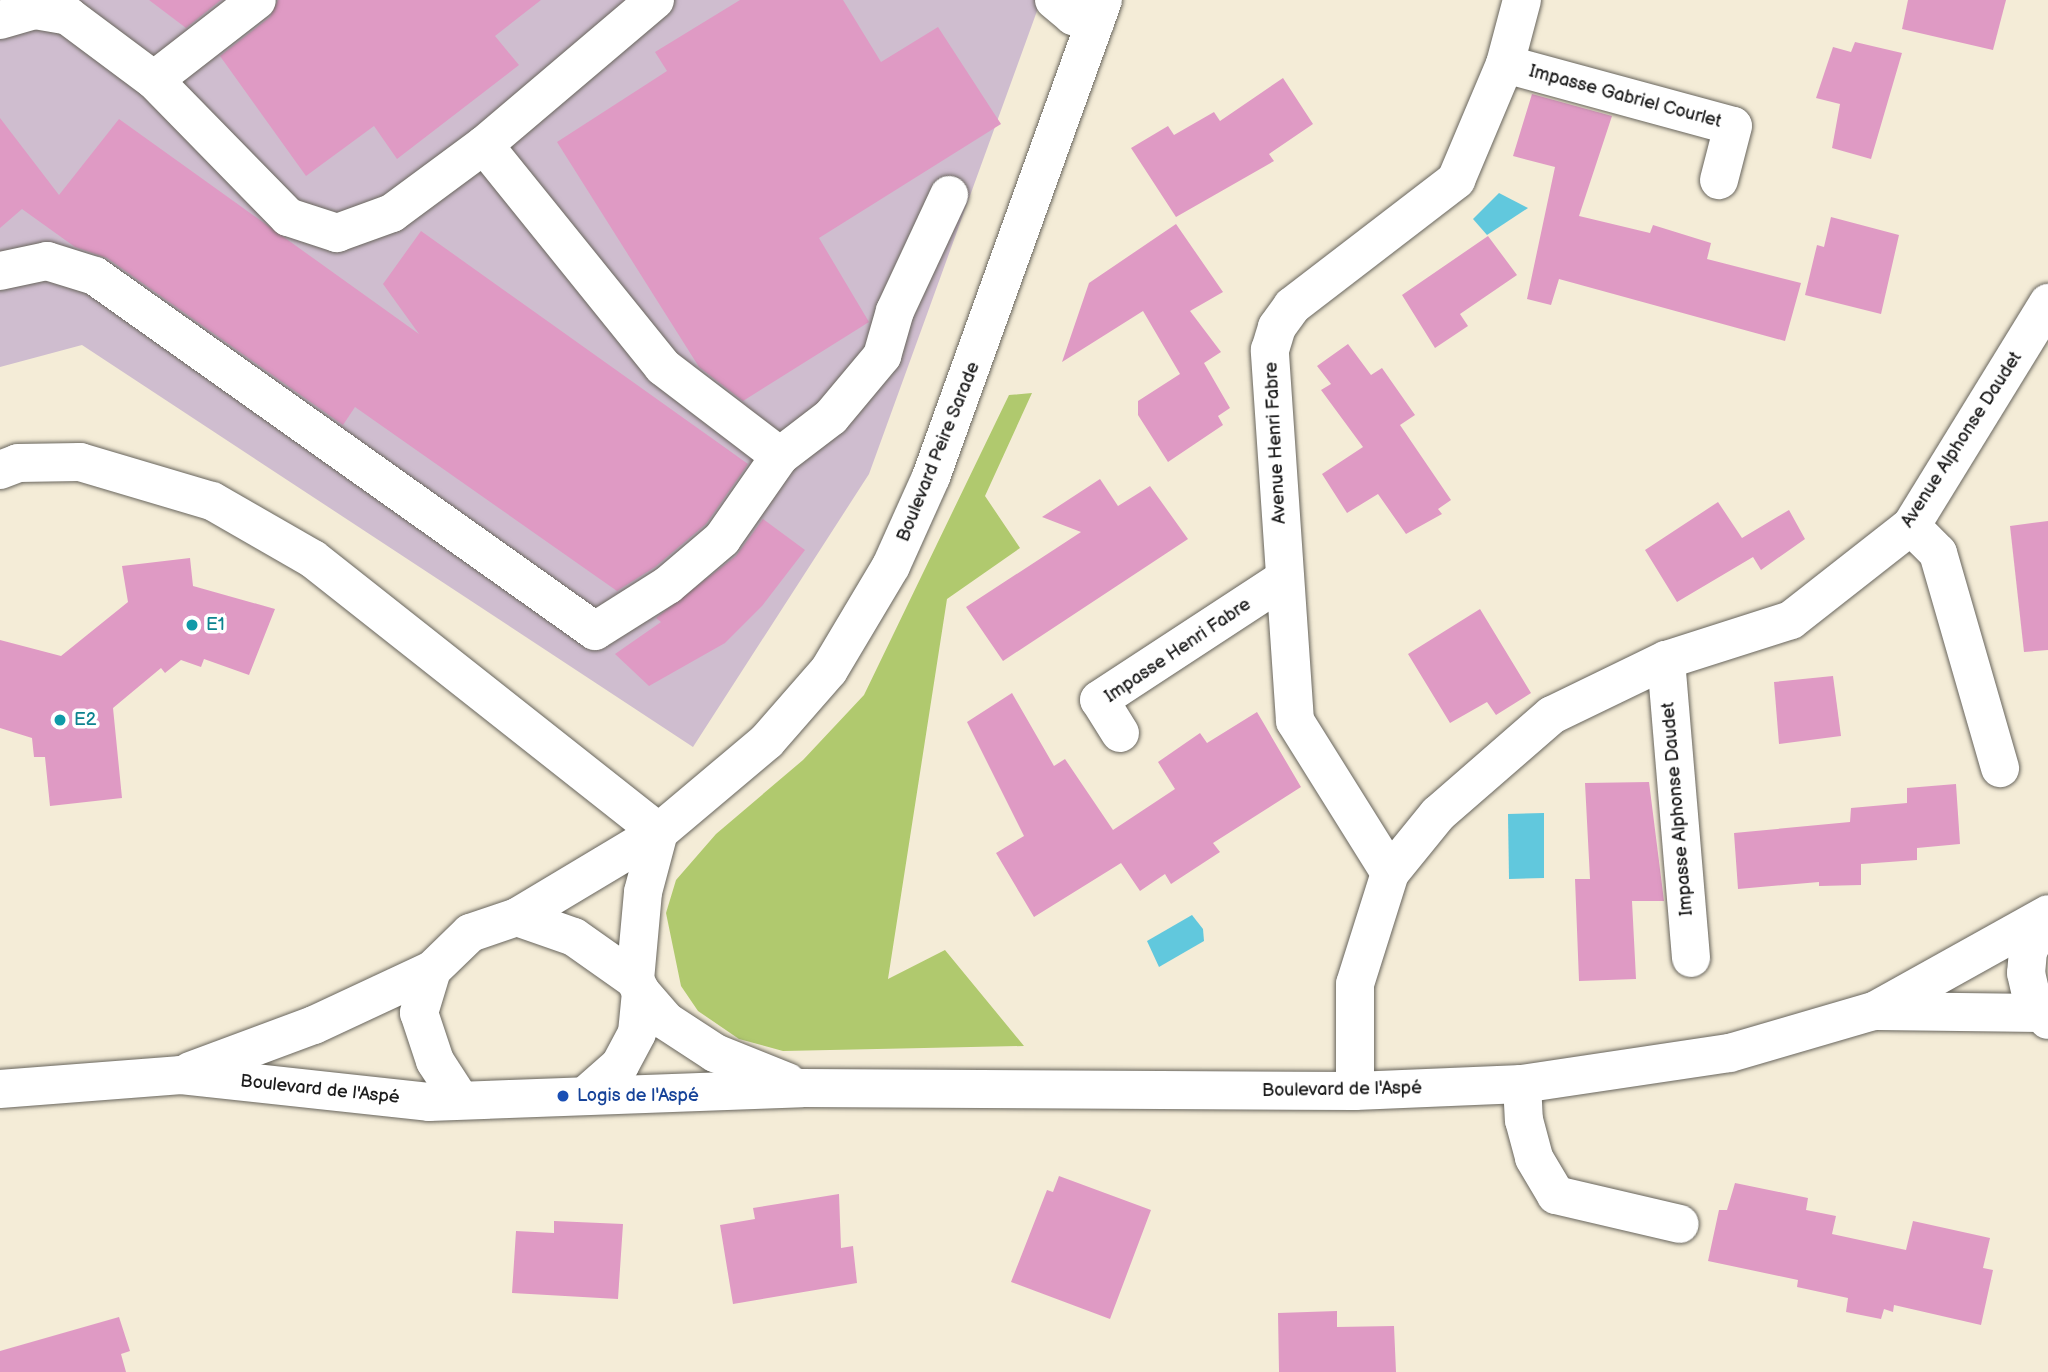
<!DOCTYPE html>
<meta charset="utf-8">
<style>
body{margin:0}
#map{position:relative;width:2048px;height:1372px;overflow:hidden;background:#f4ecd7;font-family:"Balsamiq Sans",sans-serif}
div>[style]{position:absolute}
.industrial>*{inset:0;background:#cfbdcf}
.green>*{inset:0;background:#b0c96e}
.water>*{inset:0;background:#61c8dd}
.building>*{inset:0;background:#df9ac4}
.roads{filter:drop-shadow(0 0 2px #68655d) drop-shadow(0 0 2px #68655d)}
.minor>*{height:38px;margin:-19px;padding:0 19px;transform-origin:19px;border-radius:19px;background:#fff}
.dots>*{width:19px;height:19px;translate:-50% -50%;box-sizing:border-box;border:4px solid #fff;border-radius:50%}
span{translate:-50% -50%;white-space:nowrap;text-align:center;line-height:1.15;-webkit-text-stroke:7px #fff;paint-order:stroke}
.street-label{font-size:18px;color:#1c1c1c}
.culture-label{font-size:18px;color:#0d838f}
.left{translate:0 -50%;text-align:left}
.transit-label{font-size:18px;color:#164399}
</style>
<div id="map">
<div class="industrial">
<i style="clip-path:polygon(0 0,1041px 0,869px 474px,693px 747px,82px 345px,0 367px)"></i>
</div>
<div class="green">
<i style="clip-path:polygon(1032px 393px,985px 496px,1020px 548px,947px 599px,888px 979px,945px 950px,1024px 1046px,783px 1051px,739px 1039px,698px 1011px,681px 986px,666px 913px,676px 880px,716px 834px,803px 760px,864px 695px,1009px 395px)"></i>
</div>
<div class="water">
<i style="clip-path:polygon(1499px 193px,1528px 208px,1487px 235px,1473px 219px)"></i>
<i style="clip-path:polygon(1544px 813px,1544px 878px,1509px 879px,1508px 814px)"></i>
<i style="clip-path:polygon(1192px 915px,1203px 929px,1204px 941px,1159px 967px,1147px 941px)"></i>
</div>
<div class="building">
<i style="clip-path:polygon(149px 0,221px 0,186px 28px)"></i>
<i style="clip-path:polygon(278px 0,541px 0,495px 36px,519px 65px,397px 159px,374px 126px,306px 176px,220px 56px,270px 17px)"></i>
<i style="clip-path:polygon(740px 0,843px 0,881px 62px,938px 27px,1001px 124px,819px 238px,869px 322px,743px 401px,699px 367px,557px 142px,667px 71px,655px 52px)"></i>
<i style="clip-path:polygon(1908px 0,2006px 0,1993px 50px,1902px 29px)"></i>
<i style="clip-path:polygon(1855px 42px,1902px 53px,1871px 159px,1832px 148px,1840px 104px,1816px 98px,1833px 47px,1851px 52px)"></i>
<i style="clip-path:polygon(1283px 78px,1313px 124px,1269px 154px,1274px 161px,1176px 217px,1131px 148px,1168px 126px,1174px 135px,1214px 112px,1220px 121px)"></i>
<i style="clip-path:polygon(1532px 94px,1612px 116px,1579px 216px,1650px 233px,1653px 225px,1711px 243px,1707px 259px,1801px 283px,1785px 341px,1559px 279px,1551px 305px,1527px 299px,1555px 167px,1513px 156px)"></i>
<i style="clip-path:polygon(0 118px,59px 195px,119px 119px,419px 334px,383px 284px,421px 231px,748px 464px,706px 524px,655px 567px,617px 591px,355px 407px,343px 425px,107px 258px,75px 247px,22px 209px,0 228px)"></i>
<i style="clip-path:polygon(1831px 217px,1899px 235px,1881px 314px,1805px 295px,1817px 245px,1824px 247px)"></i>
<i style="clip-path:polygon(1176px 224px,1223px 292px,1190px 311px,1221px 352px,1204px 363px,1230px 408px,1218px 416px,1223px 425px,1168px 462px,1138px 415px,1138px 401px,1180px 374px,1143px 311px,1062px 362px,1089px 283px)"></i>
<i style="clip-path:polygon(1488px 236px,1517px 275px,1460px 314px,1468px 326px,1435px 348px,1402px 295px)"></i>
<i style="clip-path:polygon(1348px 344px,1371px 375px,1382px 368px,1415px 415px,1400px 425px,1451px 500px,1438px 509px,1442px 514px,1406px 534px,1378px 494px,1347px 513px,1322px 474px,1363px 447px,1321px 390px,1331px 384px,1317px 366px)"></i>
<i style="clip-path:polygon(1100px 479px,1118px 506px,1150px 486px,1188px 539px,1003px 661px,966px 607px,1081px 532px,1042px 517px)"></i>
<i style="clip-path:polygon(1718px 502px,1742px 538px,1789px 510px,1805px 539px,1761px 570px,1753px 557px,1677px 602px,1645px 550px)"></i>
<i style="clip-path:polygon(763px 519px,805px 550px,762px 606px,725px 643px,649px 686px,615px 654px,661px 622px,656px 618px,736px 556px)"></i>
<i style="clip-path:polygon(2048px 521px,2048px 650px,2024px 652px,2010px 526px)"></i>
<i style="clip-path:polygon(190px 558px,193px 586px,275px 609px,249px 675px,204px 659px,201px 667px,181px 660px,165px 673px,161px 668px,113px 708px,122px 798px,50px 806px,45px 757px,34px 757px,32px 738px,0 728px,0 640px,61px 656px,128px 602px,122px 566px)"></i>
<i style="clip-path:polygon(1480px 609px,1531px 693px,1496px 715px,1487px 702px,1450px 723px,1408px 654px)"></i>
<i style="clip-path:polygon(1833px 676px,1841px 736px,1779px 744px,1774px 682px)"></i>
<i style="clip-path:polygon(1012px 693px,1054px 766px,1065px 759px,1113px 830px,1175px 789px,1158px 762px,1200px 733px,1207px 743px,1257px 712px,1301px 787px,1213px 843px,1220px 852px,1171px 884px,1165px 874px,1140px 891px,1121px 863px,1034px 917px,996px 853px,1024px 836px,967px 722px)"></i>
<i style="clip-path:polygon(1649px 782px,1664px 901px,1632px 901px,1636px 979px,1579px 981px,1575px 879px,1590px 879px,1585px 783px)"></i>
<i style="clip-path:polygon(1956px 784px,1960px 844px,1917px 848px,1917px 860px,1861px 864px,1861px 885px,1819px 886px,1819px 882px,1738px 889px,1734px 833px,1850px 822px,1851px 808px,1907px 803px,1907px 788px)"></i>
<i style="clip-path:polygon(1059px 1176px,1151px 1210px,1110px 1319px,1011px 1282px,1047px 1190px,1053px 1192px)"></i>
<i style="clip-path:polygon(1735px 1183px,1808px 1198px,1806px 1210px,1836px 1216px,1832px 1234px,1906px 1250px,1913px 1221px,1990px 1238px,1983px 1268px,1993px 1270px,1981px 1325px,1894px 1305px,1893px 1312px,1884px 1309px,1881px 1319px,1846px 1312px,1848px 1298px,1797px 1287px,1798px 1280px,1708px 1261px,1719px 1210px,1727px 1210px)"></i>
<i style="clip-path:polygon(839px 1194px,841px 1248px,853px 1246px,857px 1283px,733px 1304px,720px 1225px,755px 1219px,753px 1208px)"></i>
<i style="clip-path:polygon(554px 1221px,623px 1224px,618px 1299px,512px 1293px,516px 1231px,554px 1233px)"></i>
<i style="clip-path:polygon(1337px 1311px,1337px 1327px,1394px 1326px,1396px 1372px,1279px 1372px,1278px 1313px)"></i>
<i style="clip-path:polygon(119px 1317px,130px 1351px,121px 1354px,126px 1372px,0 1372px,0 1351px)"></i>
</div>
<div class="roads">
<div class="minor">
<i style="left:655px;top:0;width:224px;rotate:139.7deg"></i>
<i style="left:484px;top:145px;width:285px;rotate:51.1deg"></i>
<i style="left:663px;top:367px;width:147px;rotate:37.3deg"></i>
<i style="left:1054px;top:0;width:25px;rotate:40deg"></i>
<i style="left:1073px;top:16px;width:23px;rotate:18deg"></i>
<i style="left:0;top:20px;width:36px;rotate:-16deg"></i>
<i style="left:35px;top:10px;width:34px;rotate:10deg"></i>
<i style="left:68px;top:16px;width:107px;rotate:36.7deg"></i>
<i style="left:154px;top:80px;width:192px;rotate:45.6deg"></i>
<i style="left:288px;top:217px;width:52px;rotate:18.1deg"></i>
<i style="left:337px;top:233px;width:59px;rotate:-20deg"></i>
<i style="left:392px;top:213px;width:114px;rotate:-36.5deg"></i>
<i style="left:1505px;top:64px;width:236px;rotate:15.2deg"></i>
<i style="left:1733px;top:126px;width:56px;rotate:104.5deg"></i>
<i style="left:154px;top:80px;width:130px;rotate:-37.8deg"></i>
<i style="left:0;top:271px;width:48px;rotate:-12deg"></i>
<i style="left:47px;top:261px;width:50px;rotate:17.4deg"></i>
<i style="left:95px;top:276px;width:613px;rotate:35.37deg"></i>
<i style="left:595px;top:631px;width:86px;rotate:-32.2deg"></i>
<i style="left:668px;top:585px;width:71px;rotate:-40.4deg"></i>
<i style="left:722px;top:539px;width:101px;rotate:-55.1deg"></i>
<i style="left:780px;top:456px;width:64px;rotate:-37.4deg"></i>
<i style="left:831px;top:417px;width:80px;rotate:-50.1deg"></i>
<i style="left:882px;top:356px;width:47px;rotate:-73.9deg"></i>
<i style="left:895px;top:311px;width:128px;rotate:-65deg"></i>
<i style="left:0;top:470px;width:19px;rotate:-21deg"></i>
<i style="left:18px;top:463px;width:62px;rotate:-0.9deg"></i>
<i style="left:80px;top:462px;width:138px;rotate:16.5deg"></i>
<i style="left:212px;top:501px;width:116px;rotate:29.9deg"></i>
<i style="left:313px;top:559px;width:441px;rotate:38.3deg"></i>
<i style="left:1911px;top:526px;width:38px;rotate:45deg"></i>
<i style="left:1938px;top:553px;width:224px;rotate:73.9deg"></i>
<i style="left:1666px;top:660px;width:299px;rotate:85.2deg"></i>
<i style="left:1120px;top:733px;width:39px;rotate:-122deg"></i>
<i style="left:1099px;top:700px;width:221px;rotate:-33.2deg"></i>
<i style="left:1390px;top:873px;width:179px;rotate:-122deg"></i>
<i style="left:1295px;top:721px;width:372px;rotate:-93.9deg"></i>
<i style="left:1270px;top:350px;width:24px;rotate:-73deg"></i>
<i style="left:1277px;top:327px;width:26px;rotate:-54deg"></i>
<i style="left:1292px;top:306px;width:207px;rotate:-37.5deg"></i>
<i style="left:1456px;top:180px;width:126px;rotate:-67.1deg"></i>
<i style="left:1505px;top:64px;width:66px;rotate:-75.1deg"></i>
<i style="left:2048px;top:915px;width:41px;rotate:119.1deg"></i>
<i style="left:2028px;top:951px;width:22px;rotate:95deg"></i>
<i style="left:2026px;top:973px;width:23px;rotate:77deg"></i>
<i style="left:2031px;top:995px;width:30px;rotate:56deg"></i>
<i style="left:517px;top:917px;width:165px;rotate:-30.9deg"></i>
<i style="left:659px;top:832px;width:141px;rotate:-40.1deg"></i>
<i style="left:767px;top:741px;width:94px;rotate:-48.9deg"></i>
<i style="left:829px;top:670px;width:121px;rotate:-59.2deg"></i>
<i style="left:891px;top:566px;width:98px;rotate:-65.8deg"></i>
<i style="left:931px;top:477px;width:507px;rotate:-70.17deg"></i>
<i style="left:635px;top:980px;width:88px;rotate:-84.8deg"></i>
<i style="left:643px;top:892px;width:62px;rotate:-75.1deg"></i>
<i style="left:641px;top:992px;width:38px;rotate:49deg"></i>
<i style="left:666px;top:1021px;width:59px;rotate:33.1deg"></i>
<i style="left:715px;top:1053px;width:78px;rotate:21.9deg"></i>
<i style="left:1877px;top:1011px;width:165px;rotate:0.7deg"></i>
<i style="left:190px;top:1071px;width:132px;rotate:-20.4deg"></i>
<i style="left:314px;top:1025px;width:130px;rotate:-25deg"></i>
<i style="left:1522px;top:1084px;width:36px;rotate:87deg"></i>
<i style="left:1524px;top:1120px;width:39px;rotate:75deg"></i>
<i style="left:1534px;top:1158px;width:43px;rotate:59.3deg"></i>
<i style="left:1556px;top:1195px;width:127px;rotate:13.2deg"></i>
<i style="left:0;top:1089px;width:182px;rotate:-4.4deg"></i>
<i style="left:181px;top:1075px;width:249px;rotate:6.2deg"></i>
<i style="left:429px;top:1102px;width:373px;rotate:-2.1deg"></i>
<i style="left:802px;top:1088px;width:553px;rotate:0.31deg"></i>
<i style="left:1355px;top:1091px;width:167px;rotate:-2.4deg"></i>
<i style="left:1522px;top:1084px;width:210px;rotate:-8.5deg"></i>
<i style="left:1730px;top:1053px;width:150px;rotate:-16.3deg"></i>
<i style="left:1874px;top:1011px;width:199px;rotate:-29.1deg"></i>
<i style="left:1355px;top:1091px;width:107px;rotate:-90deg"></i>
<i style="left:1355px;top:984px;width:116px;rotate:-72.5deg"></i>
<i style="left:1390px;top:873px;width:76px;rotate:-50.9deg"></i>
<i style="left:1438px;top:814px;width:151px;rotate:-41deg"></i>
<i style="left:1552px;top:715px;width:127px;rotate:-25.8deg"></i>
<i style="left:1666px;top:660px;width:131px;rotate:-17.7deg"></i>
<i style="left:1791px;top:620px;width:152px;rotate:-38.1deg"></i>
<i style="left:1911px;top:526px;width:262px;rotate:-58.4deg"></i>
<i style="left:459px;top:1098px;width:44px;rotate:-123deg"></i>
<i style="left:435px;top:1061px;width:51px;rotate:-108.4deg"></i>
<i style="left:419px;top:1013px;width:45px;rotate:-73.2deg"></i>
<i style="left:432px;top:970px;width:53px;rotate:-44.2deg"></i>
<i style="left:470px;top:933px;width:50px;rotate:-18.8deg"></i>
<i style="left:517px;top:917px;width:60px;rotate:19.3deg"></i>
<i style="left:574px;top:937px;width:75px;rotate:35.2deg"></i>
<i style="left:635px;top:980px;width:13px;rotate:63deg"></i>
<i style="left:641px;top:992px;width:41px;rotate:95.6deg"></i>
<i style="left:637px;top:1033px;width:36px;rotate:118deg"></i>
<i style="left:620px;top:1065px;width:45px;rotate:138.6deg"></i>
</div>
</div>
<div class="dots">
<i style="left:192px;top:625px;background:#0f9aa8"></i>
<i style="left:60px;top:720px;background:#0f9aa8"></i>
<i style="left:563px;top:1096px;background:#1a4fb4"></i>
</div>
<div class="street-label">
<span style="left:1625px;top:97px;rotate:15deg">Impasse Gabriel Courlet</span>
<span style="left:1962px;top:440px;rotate:-57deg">Avenue Alphonse Daudet</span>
<span style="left:1276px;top:443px;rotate:-93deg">Avenue Henri Fabre</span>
<span style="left:939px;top:452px;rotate:-68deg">Boulevard Peire Sarade</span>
<span style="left:1178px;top:651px;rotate:-34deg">Impasse Henri Fabre</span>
<span style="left:1678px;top:809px;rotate:-95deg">Impasse Alphonse Daudet</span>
<span style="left:320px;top:1090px;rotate:6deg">Boulevard de l'Aspé</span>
<span style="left:1342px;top:1090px;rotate:-1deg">Boulevard de l'Aspé</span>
</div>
<div class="culture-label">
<span class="left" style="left:206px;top:625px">E1</span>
<span class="left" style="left:74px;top:720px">E2</span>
</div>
<div class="transit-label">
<span class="left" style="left:577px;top:1096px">Logis de l'Aspé</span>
</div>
</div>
